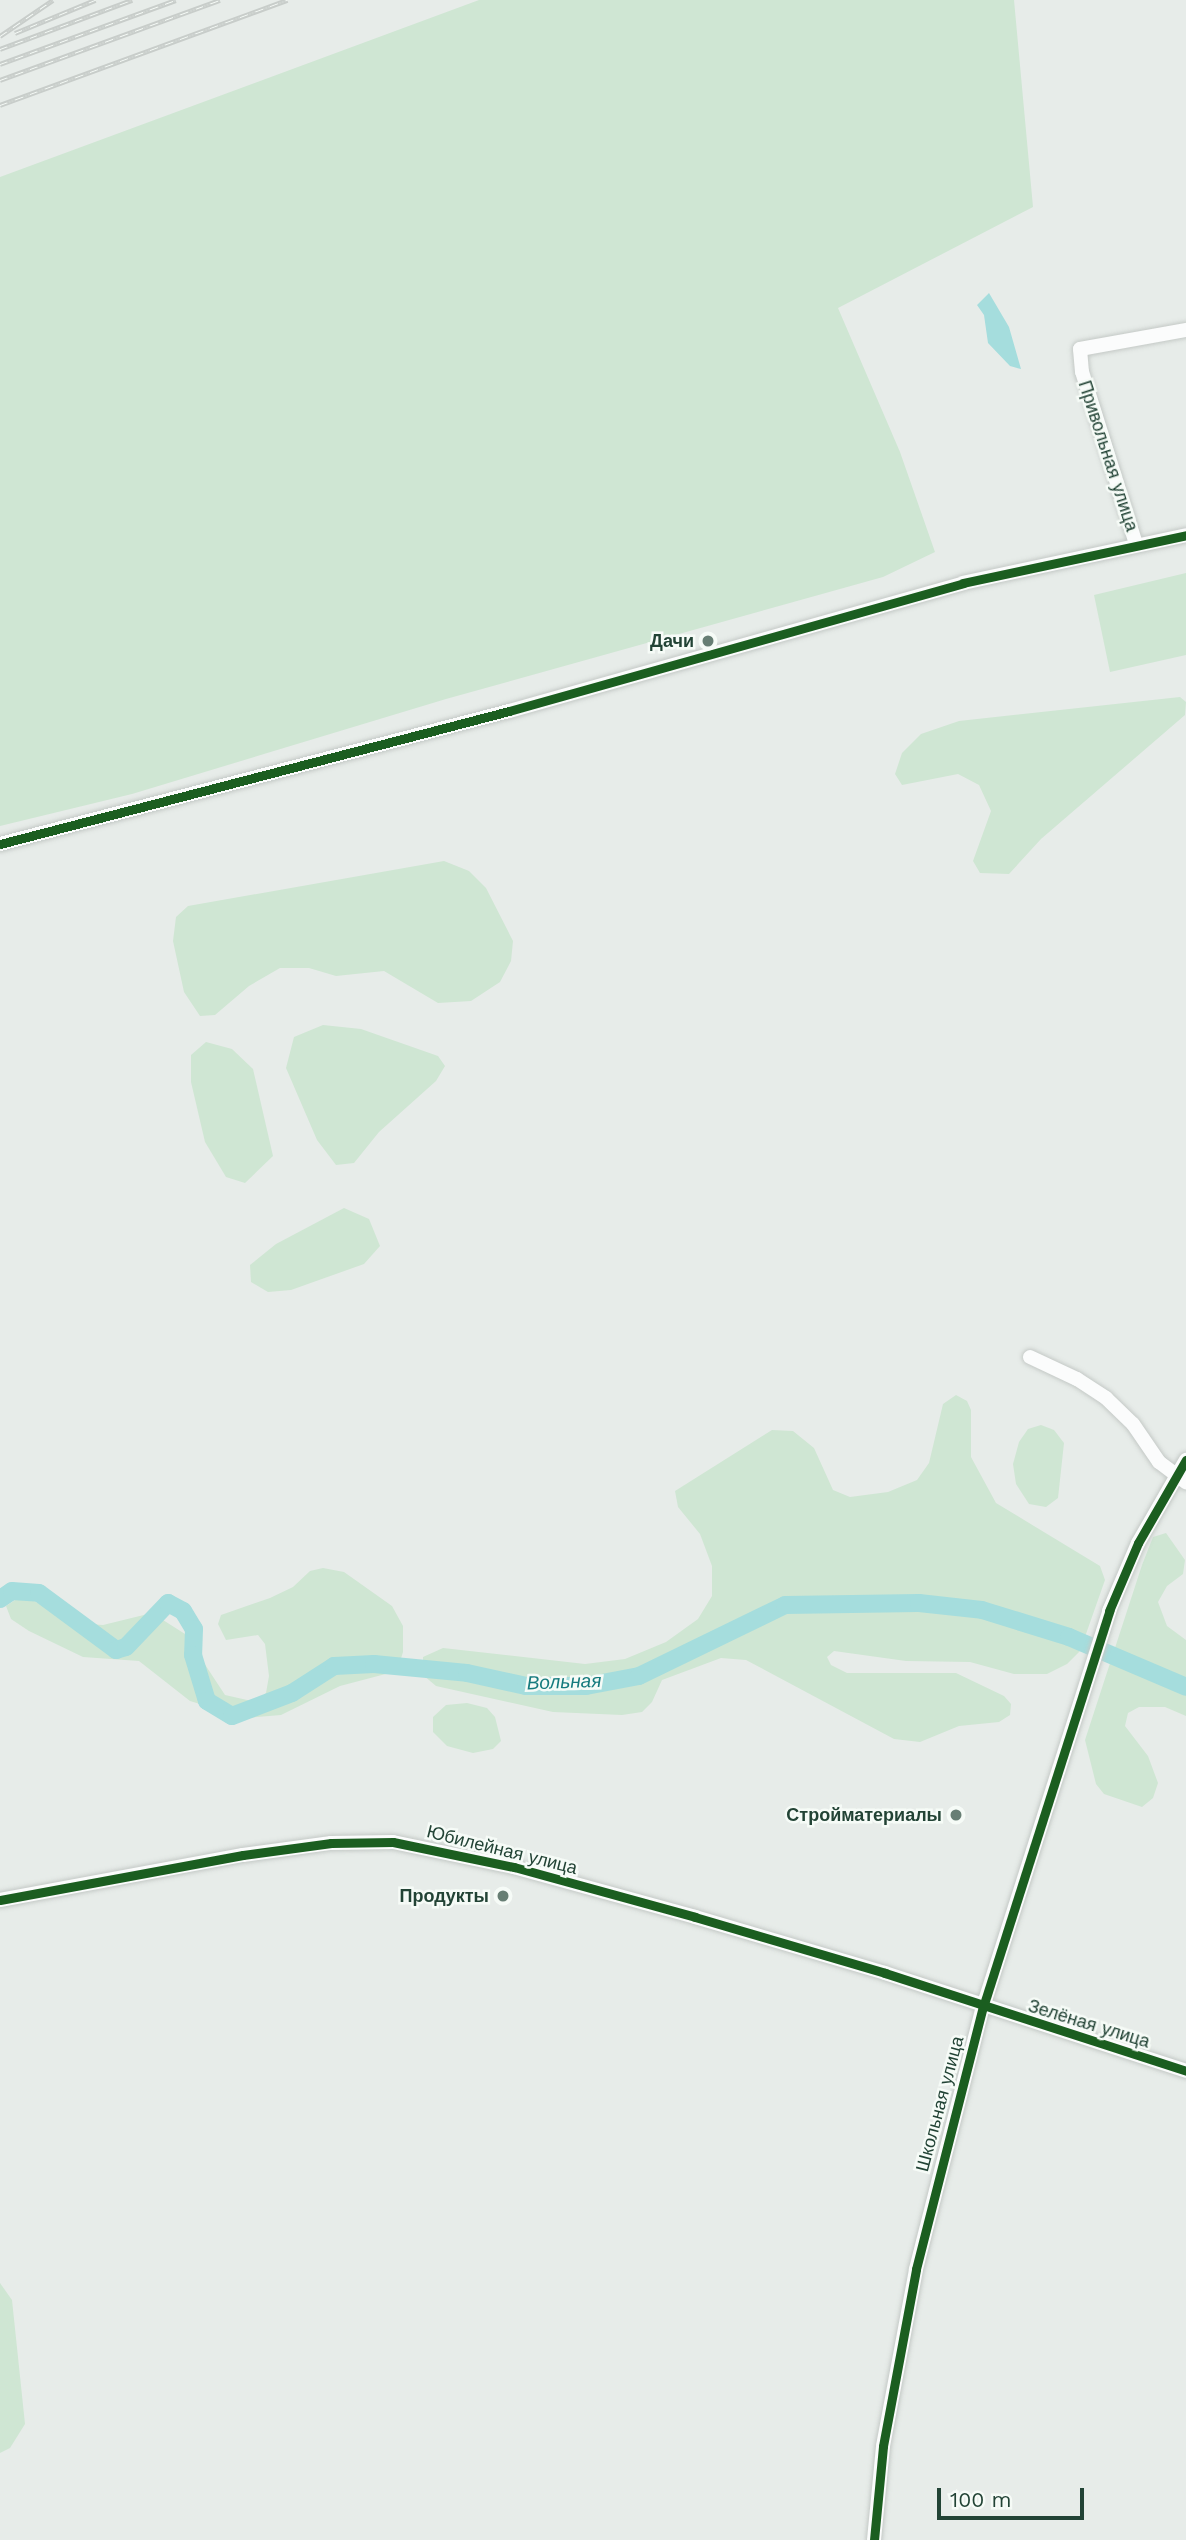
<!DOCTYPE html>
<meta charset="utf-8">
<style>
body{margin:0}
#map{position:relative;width:1186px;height:2540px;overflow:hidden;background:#e7ece9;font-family:"Work Sans",sans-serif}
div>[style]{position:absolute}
.green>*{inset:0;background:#cfe6d3}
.water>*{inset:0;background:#a5dddd}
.river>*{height:18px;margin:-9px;padding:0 9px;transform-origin:9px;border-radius:9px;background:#a5dddd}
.roads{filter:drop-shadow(0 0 2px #c4c9c6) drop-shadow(0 0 2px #c4c9c6)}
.minor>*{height:14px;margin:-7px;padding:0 7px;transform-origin:7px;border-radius:7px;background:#fbfcfc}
.rail>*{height:5px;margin-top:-2.5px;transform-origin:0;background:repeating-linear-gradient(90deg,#f6fbf7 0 8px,#c8cdca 0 16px);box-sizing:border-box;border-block:2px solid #c8cdca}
.cycleway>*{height:9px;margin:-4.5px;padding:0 4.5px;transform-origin:4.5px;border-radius:4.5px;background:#1b5e20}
.dots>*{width:19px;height:19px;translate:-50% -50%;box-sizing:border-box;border:4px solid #f6fbf7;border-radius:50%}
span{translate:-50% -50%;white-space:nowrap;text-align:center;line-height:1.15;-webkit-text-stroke:5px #f6fbf7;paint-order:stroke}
.street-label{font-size:18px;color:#224335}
.poi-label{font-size:18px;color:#224335;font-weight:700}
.right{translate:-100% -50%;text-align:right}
.water-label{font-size:19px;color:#167b7e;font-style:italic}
.scale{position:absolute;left:937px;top:2488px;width:147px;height:32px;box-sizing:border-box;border:4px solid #224335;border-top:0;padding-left:9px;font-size:21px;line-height:24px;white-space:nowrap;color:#224335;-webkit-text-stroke:5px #f6fbf7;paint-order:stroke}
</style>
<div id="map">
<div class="green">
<i style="clip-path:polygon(479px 0,1014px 0,1033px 207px,838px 308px,900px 452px,935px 552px,883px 577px,446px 699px,132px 794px,0 826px,0 177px)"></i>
<i style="clip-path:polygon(1186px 573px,1186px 655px,1110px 672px,1094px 595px)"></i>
<i style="clip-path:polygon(1180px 697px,1186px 702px,1185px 715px,1041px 839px,1009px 874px,980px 873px,973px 861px,991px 811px,979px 785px,958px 774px,902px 785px,895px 774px,902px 753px,921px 734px,959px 721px)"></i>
<i style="clip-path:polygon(444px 861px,469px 871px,486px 888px,513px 941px,511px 961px,500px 982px,471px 1001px,438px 1003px,384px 971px,336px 976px,309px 968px,280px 968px,249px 986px,215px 1015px,200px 1016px,184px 992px,173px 941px,176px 917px,188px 906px)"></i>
<i style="clip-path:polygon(323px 1025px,361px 1029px,438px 1056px,445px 1066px,436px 1081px,379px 1132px,354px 1163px,336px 1165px,317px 1140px,286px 1068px,294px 1037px)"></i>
<i style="clip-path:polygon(206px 1042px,232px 1049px,253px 1069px,273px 1156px,245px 1183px,226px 1177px,205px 1142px,191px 1082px,191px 1055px)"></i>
<i style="clip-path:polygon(344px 1208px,369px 1219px,380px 1246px,364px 1264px,291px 1290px,268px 1292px,251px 1282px,250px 1265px,276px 1244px)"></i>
<i style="clip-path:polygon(956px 1395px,967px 1401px,971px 1410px,971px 1457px,996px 1503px,1100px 1566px,1105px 1580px,1080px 1651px,1067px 1664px,1047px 1674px,1014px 1674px,970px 1662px,906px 1661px,834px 1651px,827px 1657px,831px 1665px,847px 1673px,956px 1673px,1004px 1696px,1011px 1704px,1010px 1715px,999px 1722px,959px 1726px,920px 1742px,894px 1739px,746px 1660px,721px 1658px,662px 1680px,652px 1702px,642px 1712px,622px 1715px,553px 1712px,436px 1686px,423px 1675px,423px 1657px,443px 1648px,585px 1664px,625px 1659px,666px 1642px,698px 1619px,712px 1596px,712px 1566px,700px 1534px,678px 1507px,675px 1491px,772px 1430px,793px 1431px,814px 1448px,833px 1490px,850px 1497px,888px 1492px,917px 1480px,929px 1463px,943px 1404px)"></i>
<i style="clip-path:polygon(1041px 1425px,1054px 1430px,1064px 1443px,1058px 1498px,1046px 1507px,1029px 1504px,1016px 1484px,1013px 1464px,1019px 1442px,1028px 1429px)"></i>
<i style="clip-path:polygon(1166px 1533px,1185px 1560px,1183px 1574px,1167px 1586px,1158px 1602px,1167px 1626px,1186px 1640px,1186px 1716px,1165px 1707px,1139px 1707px,1128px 1713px,1125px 1726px,1148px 1756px,1158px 1783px,1153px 1798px,1142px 1807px,1104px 1794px,1096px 1784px,1085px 1740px,1142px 1565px,1153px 1537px)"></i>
<i style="clip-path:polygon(323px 1568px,344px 1572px,392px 1606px,403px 1626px,403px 1652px,397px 1671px,340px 1686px,281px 1715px,246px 1718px,190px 1701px,139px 1661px,83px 1657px,29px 1631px,11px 1619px,6px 1606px,23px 1595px,75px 1623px,103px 1625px,152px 1613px,185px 1634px,225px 1695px,256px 1702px,266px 1693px,269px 1676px,265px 1644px,258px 1635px,226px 1640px,218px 1624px,221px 1615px,270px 1598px,293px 1587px,310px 1571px)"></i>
<i style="clip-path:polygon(467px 1703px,487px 1708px,495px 1717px,501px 1741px,493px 1749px,473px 1753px,447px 1746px,433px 1732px,433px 1717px,446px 1705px)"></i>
<i style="clip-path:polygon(0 2283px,12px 2300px,25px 2424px,10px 2448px,0 2453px)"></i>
</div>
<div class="water">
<i style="clip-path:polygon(989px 293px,1009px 327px,1021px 369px,1010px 366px,988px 343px,984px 315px,977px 305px)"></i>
</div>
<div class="river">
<i style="left:0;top:1599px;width:14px;rotate:-34deg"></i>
<i style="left:12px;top:1591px;width:27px;rotate:4deg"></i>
<i style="left:39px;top:1593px;width:96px;rotate:36.5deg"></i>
<i style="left:116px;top:1650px;width:10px;rotate:-17deg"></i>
<i style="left:126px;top:1647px;width:61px;rotate:-46.3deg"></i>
<i style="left:168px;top:1603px;width:17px;rotate:28deg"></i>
<i style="left:183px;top:1611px;width:21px;rotate:59deg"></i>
<i style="left:194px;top:1629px;width:26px;rotate:92deg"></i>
<i style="left:193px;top:1655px;width:48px;rotate:73.1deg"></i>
<i style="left:207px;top:1701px;width:29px;rotate:31deg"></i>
<i style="left:232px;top:1716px;width:64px;rotate:-21deg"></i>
<i style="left:292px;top:1693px;width:50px;rotate:-32.7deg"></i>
<i style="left:334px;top:1666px;width:40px;rotate:-2.9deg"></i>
<i style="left:374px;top:1664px;width:93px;rotate:5.5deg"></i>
<i style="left:467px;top:1673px;width:60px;rotate:12.4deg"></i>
<i style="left:526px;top:1686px;width:60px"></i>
<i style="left:586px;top:1686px;width:54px;rotate:-10.7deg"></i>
<i style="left:639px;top:1676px;width:162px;rotate:-25.9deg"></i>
<i style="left:785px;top:1605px;width:134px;rotate:-0.9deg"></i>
<i style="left:919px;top:1603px;width:63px;rotate:6.3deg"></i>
<i style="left:982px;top:1610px;width:91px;rotate:17.2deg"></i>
<i style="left:1069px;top:1637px;width:127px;rotate:23.1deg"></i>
</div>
<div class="roads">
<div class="minor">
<i style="left:1136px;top:544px;width:180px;rotate:-107.4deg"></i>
<i style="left:1082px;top:372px;width:23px;rotate:-95deg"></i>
<i style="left:1080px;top:349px;width:108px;rotate:-10.2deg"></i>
<i style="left:0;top:844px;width:526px;rotate:-14.64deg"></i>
<i style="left:509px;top:711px;width:472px;rotate:-15.7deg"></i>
<i style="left:963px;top:583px;width:228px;rotate:-12.1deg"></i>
<i style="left:1030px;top:1357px;width:52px;rotate:25.1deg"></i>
<i style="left:1077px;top:1379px;width:35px;rotate:33deg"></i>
<i style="left:1106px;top:1398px;width:37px;rotate:44deg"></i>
<i style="left:1133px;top:1424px;width:46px;rotate:55.6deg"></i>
<i style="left:1159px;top:1462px;width:34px;rotate:37deg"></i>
<i style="left:0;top:1900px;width:247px;rotate:-10.5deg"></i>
<i style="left:243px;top:1855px;width:89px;rotate:-7.8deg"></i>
<i style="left:331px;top:1843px;width:62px;rotate:-0.9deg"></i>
<i style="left:393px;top:1842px;width:124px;rotate:11.7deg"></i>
<i style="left:514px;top:1867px;width:188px;rotate:15.4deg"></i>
<i style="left:695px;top:1917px;width:198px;rotate:16.4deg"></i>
<i style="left:885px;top:1973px;width:317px;rotate:18deg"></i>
<i style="left:874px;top:2540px;width:94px;rotate:-84.5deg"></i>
<i style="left:883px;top:2446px;width:180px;rotate:-79.4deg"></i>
<i style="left:916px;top:2269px;width:270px;rotate:-75.7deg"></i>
<i style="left:983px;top:2007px;width:416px;rotate:-72.3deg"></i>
<i style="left:1109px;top:1611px;width:74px;rotate:-66.9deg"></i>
<i style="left:1138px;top:1543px;width:96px;rotate:-60deg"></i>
</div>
</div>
<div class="rail">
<i style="left:15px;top:33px;width:87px;rotate:-22.4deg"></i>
<i style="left:0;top:36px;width:64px;rotate:-34.2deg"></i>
<i style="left:0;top:49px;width:141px;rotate:-20.4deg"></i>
<i style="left:0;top:64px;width:187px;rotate:-20deg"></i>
<i style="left:0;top:80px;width:234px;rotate:-20deg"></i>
<i style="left:0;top:105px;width:306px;rotate:-20.1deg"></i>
</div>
<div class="cycleway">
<i style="left:0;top:844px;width:526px;rotate:-14.64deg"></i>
<i style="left:509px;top:711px;width:472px;rotate:-15.7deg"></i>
<i style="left:963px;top:583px;width:228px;rotate:-12.1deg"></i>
<i style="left:0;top:1900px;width:247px;rotate:-10.5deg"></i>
<i style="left:243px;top:1855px;width:89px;rotate:-7.8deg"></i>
<i style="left:331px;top:1843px;width:62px;rotate:-0.9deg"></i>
<i style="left:393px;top:1842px;width:124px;rotate:11.7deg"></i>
<i style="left:514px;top:1867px;width:188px;rotate:15.4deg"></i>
<i style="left:695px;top:1917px;width:198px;rotate:16.4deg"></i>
<i style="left:885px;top:1973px;width:317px;rotate:18deg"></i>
<i style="left:874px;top:2540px;width:94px;rotate:-84.5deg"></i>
<i style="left:883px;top:2446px;width:180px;rotate:-79.4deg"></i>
<i style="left:916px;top:2269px;width:270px;rotate:-75.7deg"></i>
<i style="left:983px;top:2007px;width:416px;rotate:-72.3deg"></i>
<i style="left:1109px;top:1611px;width:74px;rotate:-66.9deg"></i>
<i style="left:1138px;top:1543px;width:96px;rotate:-60deg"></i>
</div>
<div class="dots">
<i style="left:708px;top:641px;background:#677e74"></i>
<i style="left:956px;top:1815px;background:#677e74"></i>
<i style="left:503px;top:1896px;background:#677e74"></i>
</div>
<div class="street-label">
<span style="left:1108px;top:456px;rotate:72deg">Привольная улица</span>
<span style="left:502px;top:1850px;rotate:14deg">Юбилейная улица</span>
<span style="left:1089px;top:2024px;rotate:17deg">Зелёная улица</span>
<span style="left:940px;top:2104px;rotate:-75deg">Школьная улица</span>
</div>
<div class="poi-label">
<span class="right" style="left:694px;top:641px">Дачи</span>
<span class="right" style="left:942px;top:1815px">Стройматериалы</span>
<span class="right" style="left:489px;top:1896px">Продукты</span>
</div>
<div class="water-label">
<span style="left:564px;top:1682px;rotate:-2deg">Вольная</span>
</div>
<div class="scale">100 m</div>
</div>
